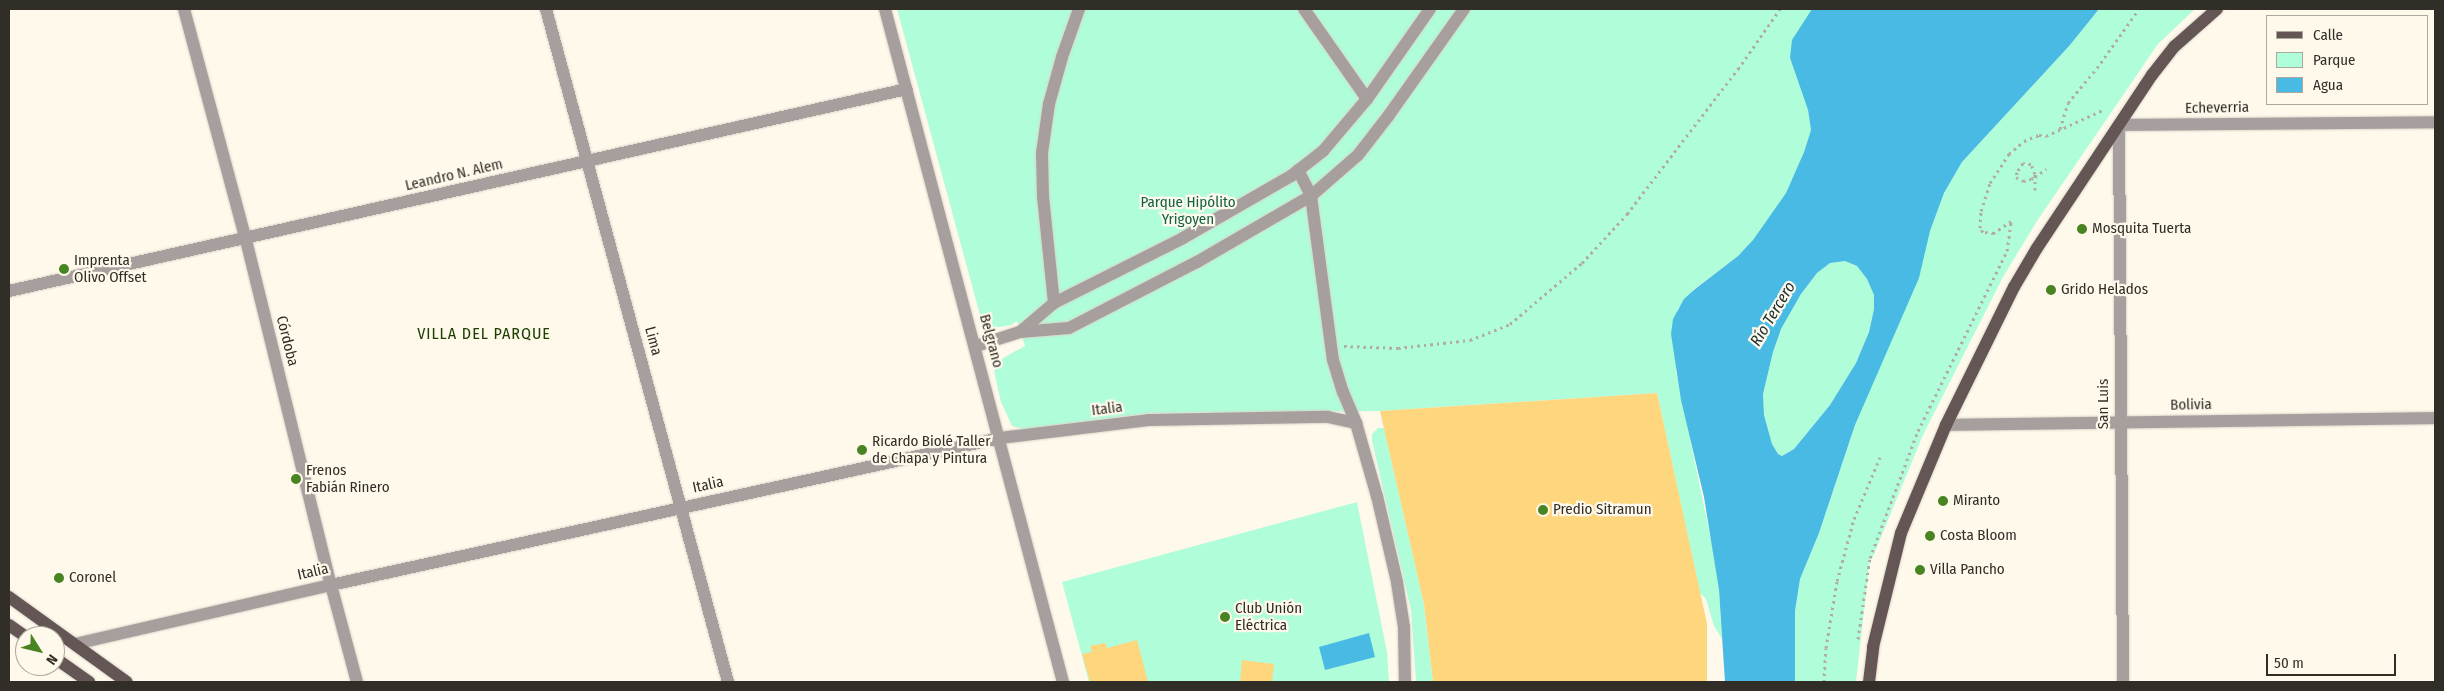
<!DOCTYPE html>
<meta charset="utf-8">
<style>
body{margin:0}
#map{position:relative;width:2444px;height:691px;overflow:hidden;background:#fff9ec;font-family:"Fira Sans Condensed",sans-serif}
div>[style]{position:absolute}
.green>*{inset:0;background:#affdd9}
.water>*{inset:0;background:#48bae4}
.building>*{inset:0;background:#fed67d}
.path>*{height:3px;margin-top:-1.5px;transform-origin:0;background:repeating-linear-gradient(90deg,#b2ada3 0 2.5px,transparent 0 6.5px)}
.roads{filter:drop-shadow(0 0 1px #dad4c9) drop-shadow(0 0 1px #dad4c9)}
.minor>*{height:12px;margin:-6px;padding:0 6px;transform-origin:6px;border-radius:6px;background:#a79f9e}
.major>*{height:12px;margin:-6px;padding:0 6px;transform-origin:6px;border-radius:6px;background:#645654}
.dots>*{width:14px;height:14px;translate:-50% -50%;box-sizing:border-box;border:2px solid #fff9ec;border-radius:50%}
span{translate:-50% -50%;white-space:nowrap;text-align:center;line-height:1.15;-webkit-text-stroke:4.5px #fff9ec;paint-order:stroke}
.street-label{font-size:15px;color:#312e28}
.park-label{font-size:15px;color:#116346}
.poi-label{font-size:15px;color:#312e28}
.left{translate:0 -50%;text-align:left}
.water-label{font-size:16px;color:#192d35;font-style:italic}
.neighbourhood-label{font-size:16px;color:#1b4000;letter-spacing:1px}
.frame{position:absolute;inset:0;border:10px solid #312e28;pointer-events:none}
.legend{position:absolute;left:2266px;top:15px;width:162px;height:90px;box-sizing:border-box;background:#fff9ec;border:1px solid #ada89e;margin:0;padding:6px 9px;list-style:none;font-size:15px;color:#312e28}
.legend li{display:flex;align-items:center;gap:10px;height:25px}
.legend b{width:25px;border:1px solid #ada89e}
.north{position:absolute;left:15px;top:626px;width:50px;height:50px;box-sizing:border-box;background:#fff9ec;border:1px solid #ada89e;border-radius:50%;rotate:126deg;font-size:14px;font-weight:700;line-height:20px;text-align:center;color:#312e28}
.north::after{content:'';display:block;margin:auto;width:18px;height:22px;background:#488421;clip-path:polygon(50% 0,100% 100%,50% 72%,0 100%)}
.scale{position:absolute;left:2266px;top:654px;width:130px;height:22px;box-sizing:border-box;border:2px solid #312e28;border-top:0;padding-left:6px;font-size:15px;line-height:18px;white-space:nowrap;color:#312e28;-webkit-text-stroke:4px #fff9ec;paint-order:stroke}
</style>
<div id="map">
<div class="green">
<i style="clip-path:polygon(897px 9px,1812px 9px,1790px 58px,1808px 110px,1811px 130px,1804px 152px,1786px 193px,1753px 240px,1738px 256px,1694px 289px,1677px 310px,1676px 371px,1712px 545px,1719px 590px,1722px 639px,1714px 626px,1706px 599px,1700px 593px,1657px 393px,1380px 411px,1152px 413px,1024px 429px,1012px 426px,1001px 402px,994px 371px,1003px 358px,1025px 346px,1017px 321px,1011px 325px,994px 328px,984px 323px,980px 315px)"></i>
<i style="clip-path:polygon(2099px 9px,2195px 9px,2158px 44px,2037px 221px,2003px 277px,1923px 435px,1872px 559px,1870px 558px,1856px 682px,1795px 682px,1795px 611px,1800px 579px,1819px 533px,1855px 425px,1885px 352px,1944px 193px,1962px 162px,2070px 45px)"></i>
<i style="clip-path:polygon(1845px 261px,1857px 266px,1867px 279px,1874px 295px,1874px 309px,1869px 332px,1856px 363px,1830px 405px,1794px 449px,1782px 456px,1778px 454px,1772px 444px,1764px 415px,1763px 394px,1773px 352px,1781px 329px,1801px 294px,1817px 273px,1830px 263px)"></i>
<i style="clip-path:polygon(1378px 428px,1384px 428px,1424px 604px,1433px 682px,1416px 682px,1411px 610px,1372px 441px,1372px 434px)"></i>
<i style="clip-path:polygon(1357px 502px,1387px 652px,1389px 682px,1089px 682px,1062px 582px)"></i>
</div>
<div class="water">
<i style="clip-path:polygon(evenodd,1812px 9px,2099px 9px,2070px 45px,1962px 162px,1944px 193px,1930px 231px,1919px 278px,1855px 425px,1819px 533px,1800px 579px,1795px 611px,1795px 682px,1725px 682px,1719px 590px,1704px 497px,1681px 400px,1671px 334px,1673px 319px,1684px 299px,1695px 289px,1738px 256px,1753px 240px,1786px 193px,1804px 152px,1811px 130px,1808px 110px,1790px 58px,1792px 40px,1812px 9px,1845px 261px,1857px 266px,1867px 279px,1874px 295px,1874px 309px,1869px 332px,1856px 363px,1830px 405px,1794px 449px,1782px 456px,1778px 454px,1772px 444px,1764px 415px,1763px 394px,1773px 352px,1781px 329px,1801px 294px,1817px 273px,1830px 263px,1845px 261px)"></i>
<i style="clip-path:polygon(1369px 633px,1375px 657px,1325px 670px,1319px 647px)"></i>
</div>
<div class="building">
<i style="clip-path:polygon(1657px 393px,1707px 624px,1707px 682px,1433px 682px,1424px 604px,1380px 411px)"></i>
<i style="clip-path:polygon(1137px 640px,1148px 682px,1090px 682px,1082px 654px,1092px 652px,1090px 646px,1105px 643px,1107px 648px)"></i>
<i style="clip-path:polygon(1242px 660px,1274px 664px,1272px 682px,1240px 682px)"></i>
</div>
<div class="path">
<i style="left:2060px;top:129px;width:27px;rotate:-73deg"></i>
<i style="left:2068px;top:103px;width:45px;rotate:-50.4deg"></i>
<i style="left:2097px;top:68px;width:72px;rotate:-54.6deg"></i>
<i style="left:2035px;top:190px;width:16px;rotate:-90deg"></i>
<i style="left:2035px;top:174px;width:11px;rotate:-112deg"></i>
<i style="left:2031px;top:164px;width:8px;rotate:-173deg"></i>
<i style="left:2023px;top:163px;width:11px;rotate:124deg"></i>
<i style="left:2017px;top:172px;width:5px;rotate:101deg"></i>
<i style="left:2016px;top:177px;width:8px;rotate:30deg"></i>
<i style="left:2023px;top:181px;width:8px;rotate:-14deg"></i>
<i style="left:2031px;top:179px;width:4px;rotate:-27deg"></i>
<i style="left:2035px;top:177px;width:14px;rotate:-36deg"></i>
<i style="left:1344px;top:346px;width:54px;rotate:2.1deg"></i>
<i style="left:1398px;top:348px;width:72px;rotate:-6.3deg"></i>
<i style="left:1470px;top:340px;width:43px;rotate:-21.8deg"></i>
<i style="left:1510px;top:324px;width:94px;rotate:-40.3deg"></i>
<i style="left:1582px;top:263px;width:67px;rotate:-47.4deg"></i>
<i style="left:1627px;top:214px;width:183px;rotate:-52.6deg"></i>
<i style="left:1738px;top:69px;width:73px;rotate:-55deg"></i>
<i style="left:1858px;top:639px;width:82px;rotate:-81.6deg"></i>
<i style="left:1870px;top:558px;width:136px;rotate:-69.3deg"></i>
<i style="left:1918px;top:431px;width:201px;rotate:-63.7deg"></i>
<i style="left:2007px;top:251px;width:30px;rotate:-82deg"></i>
<i style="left:2011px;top:221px;width:21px;rotate:145deg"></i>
<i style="left:1994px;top:233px;width:11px;rotate:-175deg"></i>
<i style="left:1983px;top:232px;width:5px;rotate:-127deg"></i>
<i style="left:1980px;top:228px;width:17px;rotate:-87deg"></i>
<i style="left:1981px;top:211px;width:29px;rotate:-72deg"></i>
<i style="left:1990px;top:183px;width:35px;rotate:-57deg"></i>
<i style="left:2009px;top:154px;width:20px;rotate:-41deg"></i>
<i style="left:2024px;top:141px;width:16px;rotate:-22deg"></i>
<i style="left:2039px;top:135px;width:7px;rotate:8deg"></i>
<i style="left:2046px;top:136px;width:65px;rotate:-24.6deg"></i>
<i style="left:1824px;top:682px;width:34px;rotate:-87deg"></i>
<i style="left:1826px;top:648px;width:68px;rotate:-80.7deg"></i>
<i style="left:1837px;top:581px;width:64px;rotate:-74.7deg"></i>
<i style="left:1854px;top:519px;width:67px;rotate:-67.2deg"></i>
</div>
<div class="roads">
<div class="minor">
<i style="left:184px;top:9px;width:239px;rotate:75deg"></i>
<i style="left:246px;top:240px;width:355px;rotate:76.2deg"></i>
<i style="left:331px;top:585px;width:100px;rotate:75deg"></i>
<i style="left:546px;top:9px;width:697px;rotate:74.87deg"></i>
<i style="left:885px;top:9px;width:696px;rotate:75.19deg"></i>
<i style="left:1304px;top:9px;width:110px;rotate:55deg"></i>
<i style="left:1298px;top:170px;width:29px;rotate:63deg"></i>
<i style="left:1311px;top:196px;width:165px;rotate:82.4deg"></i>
<i style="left:1333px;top:360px;width:34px;rotate:73deg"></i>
<i style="left:1343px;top:392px;width:34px;rotate:67deg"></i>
<i style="left:1356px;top:423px;width:76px;rotate:74deg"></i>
<i style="left:1377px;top:496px;width:88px;rotate:76.9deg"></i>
<i style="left:1397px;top:582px;width:46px;rotate:81.2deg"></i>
<i style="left:1404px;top:627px;width:55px;rotate:89deg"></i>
<i style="left:9px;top:291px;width:920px;rotate:-12.68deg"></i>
<i style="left:1054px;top:303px;width:107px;rotate:-95.9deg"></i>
<i style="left:1043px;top:197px;width:44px;rotate:-91.3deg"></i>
<i style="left:1042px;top:153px;width:49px;rotate:-81.9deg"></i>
<i style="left:1049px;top:104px;width:49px;rotate:-74.5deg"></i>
<i style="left:1062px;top:57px;width:51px;rotate:-70.5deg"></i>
<i style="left:1020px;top:332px;width:45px;rotate:-40.5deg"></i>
<i style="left:1054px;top:303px;width:144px;rotate:-26.7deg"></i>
<i style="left:1183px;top:238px;width:125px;rotate:-29.9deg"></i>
<i style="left:1291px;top:176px;width:41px;rotate:-38deg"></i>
<i style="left:1323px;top:151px;width:68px;rotate:-49.8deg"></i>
<i style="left:1367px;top:99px;width:110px;rotate:-55deg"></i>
<i style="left:976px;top:346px;width:46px;rotate:-17.7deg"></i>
<i style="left:1020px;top:332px;width:49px;rotate:-4.7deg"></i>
<i style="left:1069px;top:328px;width:144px;rotate:-27.3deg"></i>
<i style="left:1197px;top:262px;width:132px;rotate:-30.1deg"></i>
<i style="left:1311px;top:196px;width:62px;rotate:-41.1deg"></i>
<i style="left:1358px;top:155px;width:51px;rotate:-52.2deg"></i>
<i style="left:1389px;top:115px;width:130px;rotate:-54.7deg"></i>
<i style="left:1946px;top:425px;width:489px;rotate:-0.8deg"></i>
<i style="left:75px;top:644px;width:263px;rotate:-13deg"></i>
<i style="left:331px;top:585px;width:685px;rotate:-12.39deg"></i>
<i style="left:1000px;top:438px;width:149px;rotate:-6.9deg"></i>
<i style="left:1148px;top:420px;width:180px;rotate:-1deg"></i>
<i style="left:1328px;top:417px;width:29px;rotate:12deg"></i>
<i style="left:2123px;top:682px;width:557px;rotate:-90.41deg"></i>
<i style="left:2119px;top:125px;width:316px;rotate:-0.5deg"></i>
</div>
<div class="major">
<i style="left:9px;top:597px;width:145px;rotate:35.8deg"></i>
<i style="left:9px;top:625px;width:19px;rotate:35deg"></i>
<i style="left:55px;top:658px;width:42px;rotate:35.2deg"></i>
<i style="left:1869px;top:682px;width:35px;rotate:-83deg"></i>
<i style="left:1873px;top:647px;width:117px;rotate:-76.2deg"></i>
<i style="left:1901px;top:533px;width:117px;rotate:-67.4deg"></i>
<i style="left:1946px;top:425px;width:154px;rotate:-63.8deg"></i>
<i style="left:2014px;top:287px;width:45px;rotate:-59.5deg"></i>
<i style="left:2037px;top:248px;width:208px;rotate:-56.4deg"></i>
<i style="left:2152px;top:75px;width:37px;rotate:-52deg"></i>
<i style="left:2175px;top:46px;width:56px;rotate:-41.4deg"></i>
</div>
</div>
<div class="dots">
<i style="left:2082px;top:229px;background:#488421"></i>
<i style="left:64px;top:269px;background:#488421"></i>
<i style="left:2051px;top:290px;background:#488421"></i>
<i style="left:862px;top:450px;background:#488421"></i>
<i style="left:296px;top:479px;background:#488421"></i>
<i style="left:1943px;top:501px;background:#488421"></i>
<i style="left:1543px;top:510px;background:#488421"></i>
<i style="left:1930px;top:536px;background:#488421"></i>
<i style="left:1920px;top:570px;background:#488421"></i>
<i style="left:59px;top:578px;background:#488421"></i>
<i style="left:1225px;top:617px;background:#488421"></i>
</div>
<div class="street-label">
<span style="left:2217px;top:108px;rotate:-1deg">Echeverria</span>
<span style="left:454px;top:175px;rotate:-13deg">Leandro N. Alem</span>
<span style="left:287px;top:341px;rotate:76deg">Córdoba</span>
<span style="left:653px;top:341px;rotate:75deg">Lima</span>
<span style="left:991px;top:341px;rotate:75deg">Belgrano</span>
<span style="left:2104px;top:404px;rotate:-90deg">San Luis</span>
<span style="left:2191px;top:405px;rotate:-1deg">Bolivia</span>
<span style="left:1107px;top:409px;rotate:-7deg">Italia</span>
<span style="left:708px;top:485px;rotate:-12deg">Italia</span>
<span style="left:313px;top:572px;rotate:-13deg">Italia</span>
</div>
<div class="park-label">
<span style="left:1188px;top:211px">Parque Hipólito<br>Yrigoyen</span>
</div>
<div class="poi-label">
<span class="left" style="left:2092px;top:229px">Mosquita Tuerta</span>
<span class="left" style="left:74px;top:269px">Imprenta<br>Olivo Offset</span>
<span class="left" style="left:2061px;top:290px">Grido Helados</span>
<span class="left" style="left:872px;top:450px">Ricardo Biolé Taller<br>de Chapa y Pintura</span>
<span class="left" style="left:306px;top:479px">Frenos<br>Fabián Rinero</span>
<span class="left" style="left:1953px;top:501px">Miranto</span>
<span class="left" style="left:1553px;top:510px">Predio Sitramun</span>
<span class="left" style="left:1940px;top:536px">Costa Bloom</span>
<span class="left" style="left:1930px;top:570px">Villa Pancho</span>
<span class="left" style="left:69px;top:578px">Coronel</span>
<span class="left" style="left:1235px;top:617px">Club Unión<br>Eléctrica</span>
</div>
<div class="water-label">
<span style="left:1773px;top:314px;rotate:-59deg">Río Tercero</span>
</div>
<div class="neighbourhood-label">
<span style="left:484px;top:334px">VILLA DEL PARQUE</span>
</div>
<div class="frame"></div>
<ul class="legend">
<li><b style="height:6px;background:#645654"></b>Calle</li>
<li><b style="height:14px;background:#affdd9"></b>Parque</li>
<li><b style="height:14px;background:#48bae4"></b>Agua</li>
</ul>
<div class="north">N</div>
<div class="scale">50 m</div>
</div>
